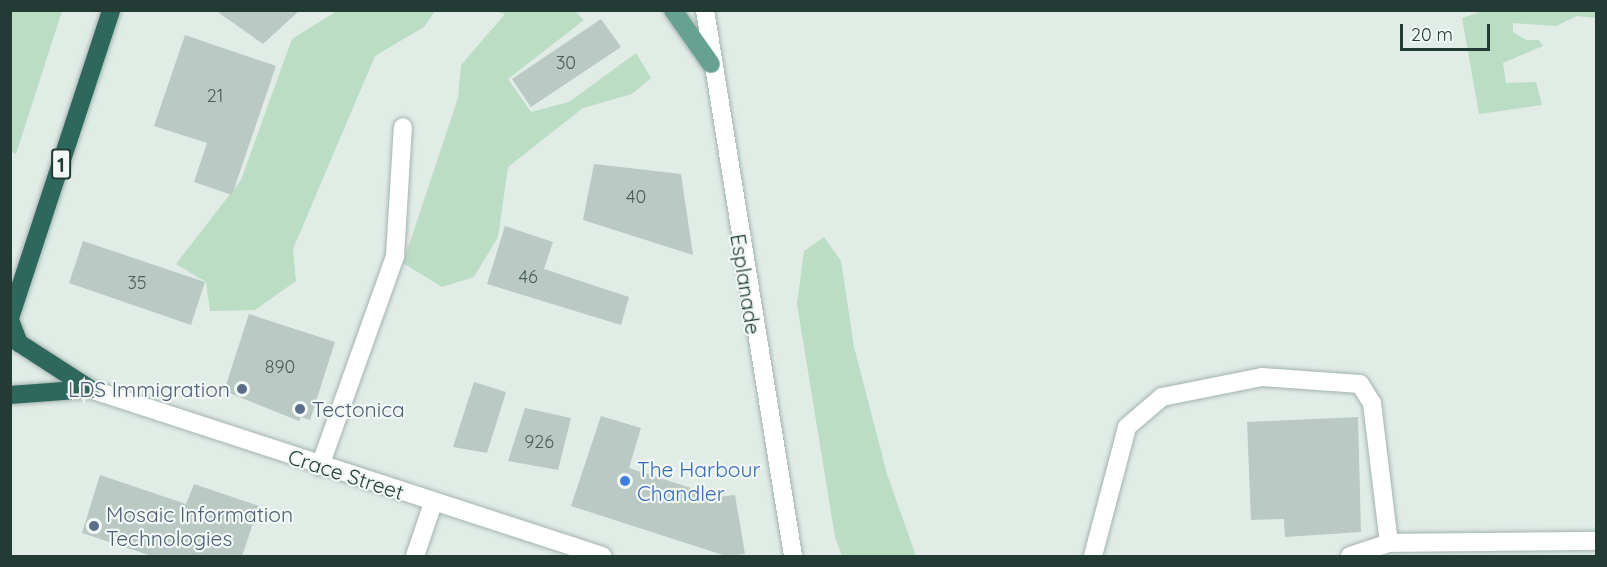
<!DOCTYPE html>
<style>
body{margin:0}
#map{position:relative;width:1607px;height:567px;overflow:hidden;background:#e1ece7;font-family:Quicksand,sans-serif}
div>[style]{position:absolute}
.green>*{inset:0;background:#baddc4}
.building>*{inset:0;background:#bac9c3}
.roads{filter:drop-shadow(0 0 2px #a4b4ae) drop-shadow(0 0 2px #a4b4ae)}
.minor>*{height:18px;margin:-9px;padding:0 9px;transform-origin:9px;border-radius:9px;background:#fff}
.major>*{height:18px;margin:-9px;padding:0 9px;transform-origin:9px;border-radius:9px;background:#66a192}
.highway>*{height:18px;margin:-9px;padding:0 9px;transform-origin:9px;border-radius:9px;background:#2e685d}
.dots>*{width:16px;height:16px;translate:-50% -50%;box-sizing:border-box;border:3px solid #f2f8f5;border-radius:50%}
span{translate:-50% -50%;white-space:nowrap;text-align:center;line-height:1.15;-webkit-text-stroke:4.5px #f2f8f5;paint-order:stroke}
.number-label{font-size:18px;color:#485f58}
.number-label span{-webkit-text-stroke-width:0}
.shield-label span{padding:2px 4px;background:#f2f8f5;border:2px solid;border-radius:4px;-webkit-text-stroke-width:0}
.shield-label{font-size:20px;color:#223c35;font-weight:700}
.street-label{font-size:21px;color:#223c35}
.service-label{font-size:21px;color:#4e5e75}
.right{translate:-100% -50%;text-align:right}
.left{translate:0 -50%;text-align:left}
.shop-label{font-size:21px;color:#366cbe}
.frame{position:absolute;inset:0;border:12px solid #223c35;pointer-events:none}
.scale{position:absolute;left:1400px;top:24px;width:90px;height:27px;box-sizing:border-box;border:3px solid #223c35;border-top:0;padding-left:8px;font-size:18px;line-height:21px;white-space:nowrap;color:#223c35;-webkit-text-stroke:4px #f2f8f5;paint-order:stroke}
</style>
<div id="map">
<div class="green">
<i style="clip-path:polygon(11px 11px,62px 11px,16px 154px,10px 151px)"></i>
<i style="clip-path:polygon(337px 11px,435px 11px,424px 27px,375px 56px,293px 249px,296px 281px,255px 310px,210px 311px,206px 282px,176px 264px,241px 180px,292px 39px)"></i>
<i style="clip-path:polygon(495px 11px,575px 11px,584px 20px,508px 79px,531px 112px,569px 102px,636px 53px,651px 78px,632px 94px,583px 108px,508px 167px,498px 237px,474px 277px,442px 287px,403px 263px,458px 98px,461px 65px,505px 14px)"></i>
<i style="clip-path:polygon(1483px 11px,1596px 11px,1596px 18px,1577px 16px,1556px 26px,1513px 23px,1513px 32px,1526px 40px,1539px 40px,1543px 46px,1503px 63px,1506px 83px,1536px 82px,1542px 105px,1479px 114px,1462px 18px)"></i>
<i style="clip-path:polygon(824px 237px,841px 261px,854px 347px,887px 474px,916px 556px,842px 556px,835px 537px,797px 304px,804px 251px)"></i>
</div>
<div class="building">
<i style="clip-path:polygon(215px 10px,300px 10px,263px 44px)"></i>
<i style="clip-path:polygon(601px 19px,621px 47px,531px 107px,512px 79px)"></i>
<i style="clip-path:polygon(185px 35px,276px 66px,232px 195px,194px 182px,207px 143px,154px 126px)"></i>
<i style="clip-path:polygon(594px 164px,681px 174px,693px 255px,583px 220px)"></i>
<i style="clip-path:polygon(505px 226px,553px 242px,544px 269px,629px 297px,621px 325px,487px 284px)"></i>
<i style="clip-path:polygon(83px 241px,205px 282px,191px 325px,69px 283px)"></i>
<i style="clip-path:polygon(249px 314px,335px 342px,310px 420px,301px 417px,299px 421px,224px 391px)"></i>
<i style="clip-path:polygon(474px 382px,506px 392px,487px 453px,453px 447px)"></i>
<i style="clip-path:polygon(525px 408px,571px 418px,558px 470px,508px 461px)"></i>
<i style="clip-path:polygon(601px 416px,641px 428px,629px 468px,719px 497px,735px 495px,745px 554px,726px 556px,571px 506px)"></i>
<i style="clip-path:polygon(1358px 417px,1361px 532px,1285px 537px,1284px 519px,1251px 520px,1247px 422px)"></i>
<i style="clip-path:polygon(100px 475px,186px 504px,194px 484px,259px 506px,242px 556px,152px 556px,82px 533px)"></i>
</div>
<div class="roads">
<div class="minor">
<i style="left:705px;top:10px;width:553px;rotate:80.84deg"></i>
<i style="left:90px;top:389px;width:539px;rotate:18.06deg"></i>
<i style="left:320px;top:466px;width:223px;rotate:-70.3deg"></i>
<i style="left:395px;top:256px;width:129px;rotate:-86.5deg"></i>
<i style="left:415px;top:556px;width:56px;rotate:-71.2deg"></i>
<i style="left:1093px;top:556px;width:133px;rotate:-75.2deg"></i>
<i style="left:1127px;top:427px;width:46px;rotate:-40.6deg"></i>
<i style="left:1162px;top:397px;width:102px;rotate:-11.3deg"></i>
<i style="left:1262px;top:377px;width:98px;rotate:4.1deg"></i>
<i style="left:1360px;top:384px;width:22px;rotate:58deg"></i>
<i style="left:1372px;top:403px;width:141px;rotate:83.1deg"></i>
<i style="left:1350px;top:556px;width:41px;rotate:-18.4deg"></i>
<i style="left:1389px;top:543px;width:207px;rotate:-0.6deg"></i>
</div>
<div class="major">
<i style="left:673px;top:10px;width:66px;rotate:54.9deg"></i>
</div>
<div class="highway">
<i style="left:10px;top:318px;width:324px;rotate:-71.8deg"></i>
<i style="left:10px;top:320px;width:25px;rotate:69deg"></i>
<i style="left:19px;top:343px;width:85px;rotate:32.9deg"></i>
<i style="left:10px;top:395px;width:80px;rotate:-4.3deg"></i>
</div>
</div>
<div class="dots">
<i style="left:242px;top:389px;background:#5c6f8a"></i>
<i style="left:300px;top:409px;background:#5c6f8a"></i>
<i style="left:625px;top:481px;background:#3f7fe0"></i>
<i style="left:94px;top:526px;background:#5c6f8a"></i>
</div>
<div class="number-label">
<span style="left:566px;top:63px">30</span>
<span style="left:215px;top:96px">21</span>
<span style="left:636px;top:197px">40</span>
<span style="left:528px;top:277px">46</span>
<span style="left:137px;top:283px">35</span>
<span style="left:280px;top:367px">890</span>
<span style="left:539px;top:442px">926</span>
</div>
<div class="shield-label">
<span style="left:61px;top:164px">1</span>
</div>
<div class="street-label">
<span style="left:746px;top:284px;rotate:81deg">Esplanade</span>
<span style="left:346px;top:474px;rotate:18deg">Crace Street</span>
</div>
<div class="service-label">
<span class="right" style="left:230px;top:389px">LDS Immigration</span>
<span class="left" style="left:312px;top:409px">Tectonica</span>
<span class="left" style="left:106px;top:526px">Mosaic Information<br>Technologies</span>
</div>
<div class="shop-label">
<span class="left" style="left:637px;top:481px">The Harbour<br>Chandler</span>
</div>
<div class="frame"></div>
<div class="scale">20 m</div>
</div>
